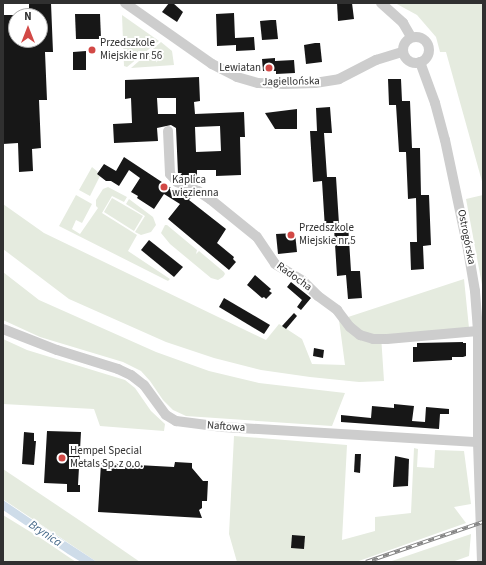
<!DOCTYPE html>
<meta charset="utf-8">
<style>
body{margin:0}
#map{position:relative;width:486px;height:565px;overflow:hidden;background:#fff;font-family:"Source Sans 3",sans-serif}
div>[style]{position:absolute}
.green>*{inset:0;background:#e5ebdf}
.water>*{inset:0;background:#cedce9}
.building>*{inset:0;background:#171717}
.minor>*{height:10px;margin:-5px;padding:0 5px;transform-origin:5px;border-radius:5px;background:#cdcdcd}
.minor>.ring{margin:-5px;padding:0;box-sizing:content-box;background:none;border:10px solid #cdcdcd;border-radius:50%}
.rail>*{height:3.5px;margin-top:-1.75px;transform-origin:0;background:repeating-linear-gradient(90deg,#fff 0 6px,#858585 0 12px);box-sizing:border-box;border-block:1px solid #858585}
.dots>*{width:11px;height:11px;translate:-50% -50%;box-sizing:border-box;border:2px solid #fff;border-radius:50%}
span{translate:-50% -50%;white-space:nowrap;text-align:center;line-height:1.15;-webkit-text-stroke:4px #fff;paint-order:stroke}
.poi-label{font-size:11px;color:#303030}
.left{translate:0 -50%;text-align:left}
.right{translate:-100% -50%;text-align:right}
.street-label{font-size:11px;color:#303030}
.water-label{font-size:12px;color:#466989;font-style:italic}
.frame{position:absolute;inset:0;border:4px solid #303030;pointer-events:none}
.north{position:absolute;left:8px;top:8px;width:40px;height:40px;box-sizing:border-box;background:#fff;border:1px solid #acacac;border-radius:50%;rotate:0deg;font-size:11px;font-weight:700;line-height:16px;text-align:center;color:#303030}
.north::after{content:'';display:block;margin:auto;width:14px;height:18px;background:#d24946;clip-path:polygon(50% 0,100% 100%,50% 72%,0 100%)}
</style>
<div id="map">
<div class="green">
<i style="clip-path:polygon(395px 3px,483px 3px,483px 185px,446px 52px,440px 52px,436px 37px,417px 15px)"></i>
<i style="clip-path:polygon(122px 15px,159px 41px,127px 67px,124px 66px)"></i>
<i style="clip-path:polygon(161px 42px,172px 51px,174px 65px,131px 68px)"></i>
<i style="clip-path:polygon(92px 167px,98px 172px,97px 174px,100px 176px,90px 196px,79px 190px)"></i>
<i style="clip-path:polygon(108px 187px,127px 197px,124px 202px,112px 196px,102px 213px,137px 235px,128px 251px,170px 279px,168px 281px,59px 226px,76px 195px,92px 204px,82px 223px,76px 220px,72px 229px,80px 234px,98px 208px,96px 206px,96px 200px,103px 189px)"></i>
<i style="clip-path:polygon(483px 195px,483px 290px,466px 199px)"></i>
<i style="clip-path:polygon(112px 198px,143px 216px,134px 231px,104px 212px)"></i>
<i style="clip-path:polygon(129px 199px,153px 217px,156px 225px,151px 232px,141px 235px,135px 232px,145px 216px,126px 204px)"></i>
<i style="clip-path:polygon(3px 204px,44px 233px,266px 340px,279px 324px,302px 339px,312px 364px,345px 365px,339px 320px,464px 279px,469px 328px,381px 335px,384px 381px,359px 382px,310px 377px,261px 370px,214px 358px,166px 342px,69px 299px,3px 249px)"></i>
<i style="clip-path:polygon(165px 225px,167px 225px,197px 250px,196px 254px,199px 251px,224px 272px,225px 274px,223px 277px,218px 280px,211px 278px,170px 244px,161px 233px)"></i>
<i style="clip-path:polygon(3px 272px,39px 300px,156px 352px,209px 371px,259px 383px,345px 393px,332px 426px,186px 416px,173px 410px,163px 400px,150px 381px,141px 371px,123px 362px,40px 337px,3px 320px)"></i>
<i style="clip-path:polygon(3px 339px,27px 350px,125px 380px,135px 388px,151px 411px,165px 424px,164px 431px,100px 426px,94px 409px,3px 404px)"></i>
<i style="clip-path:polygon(234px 436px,347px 445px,342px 540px,375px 531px,375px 517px,411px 513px,414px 448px,418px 449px,417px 467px,434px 468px,435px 450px,464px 451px,471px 504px,454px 507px,466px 523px,356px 562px,237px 562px,229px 534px)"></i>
<i style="clip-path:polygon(3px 469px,85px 524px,140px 562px,97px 562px,4px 500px)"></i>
<i style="clip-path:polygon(3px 515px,42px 539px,76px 562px,3px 562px)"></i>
<i style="clip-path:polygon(471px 534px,469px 556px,452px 562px,389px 562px)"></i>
</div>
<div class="water">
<i style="clip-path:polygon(3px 500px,28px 517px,97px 562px,81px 562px,68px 554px,3px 510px)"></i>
</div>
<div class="building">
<i style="clip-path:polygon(29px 3px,51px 3px,53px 52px,45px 52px,47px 100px,39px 100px,41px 148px,32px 149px,33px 171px,19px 172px,18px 143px,3px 144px,3px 15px,16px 15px,16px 40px,40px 40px,40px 16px,29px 16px)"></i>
<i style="clip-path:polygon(169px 3px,173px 3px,183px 12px,177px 22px,162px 12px)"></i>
<i style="clip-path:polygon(337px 3px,352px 3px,354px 19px,338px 21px)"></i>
<i style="clip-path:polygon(234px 13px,235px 38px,254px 37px,255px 50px,236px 51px,236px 45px,217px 46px,216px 14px)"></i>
<i style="clip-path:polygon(75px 14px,100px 14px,101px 39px,76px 39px)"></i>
<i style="clip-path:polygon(271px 20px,276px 20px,278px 39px,262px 40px,260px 21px)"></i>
<i style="clip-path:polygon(315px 43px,320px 43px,322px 62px,306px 64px,304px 45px)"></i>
<i style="clip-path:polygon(86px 51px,86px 70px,73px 70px,73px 52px)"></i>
<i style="clip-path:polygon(275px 58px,275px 61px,294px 60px,295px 73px,276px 74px,276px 71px,263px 71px,262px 59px)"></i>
<i style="clip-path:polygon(evenodd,199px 77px,200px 101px,194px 102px,195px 114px,244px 112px,245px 137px,240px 137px,241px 175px,216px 176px,216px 170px,197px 170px,197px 176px,181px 177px,178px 174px,176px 128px,171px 125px,157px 128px,158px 141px,114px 143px,113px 124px,132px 123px,131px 98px,125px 99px,125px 80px,199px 77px,157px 98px,176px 98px,176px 114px,158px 114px,157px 98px,199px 77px,220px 126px,221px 151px,196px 152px,195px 127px,220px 126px)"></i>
<i style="clip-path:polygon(388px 79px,401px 79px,402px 101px,410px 101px,412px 148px,420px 148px,421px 195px,429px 195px,431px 245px,423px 246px,424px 269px,411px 270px,410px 242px,417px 242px,416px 198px,408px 199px,406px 152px,399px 152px,396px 105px,389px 105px)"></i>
<i style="clip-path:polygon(330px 107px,332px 133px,324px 133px,327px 177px,336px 177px,339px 224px,348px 224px,351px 271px,360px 271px,362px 298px,348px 299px,346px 275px,337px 276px,334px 228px,325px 229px,322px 181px,313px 182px,310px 131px,317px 131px,316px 108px)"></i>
<i style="clip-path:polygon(297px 109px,297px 129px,275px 129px,265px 113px)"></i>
<i style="clip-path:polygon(124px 157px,180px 194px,182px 191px,192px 196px,189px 200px,226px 229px,217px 243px,234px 257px,233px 259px,236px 262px,229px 270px,168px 219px,180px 204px,164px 194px,154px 209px,137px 198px,138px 196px,131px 192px,140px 178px,129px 170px,119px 186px,111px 181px,106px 181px,97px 174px,104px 164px,116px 171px)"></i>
<i style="clip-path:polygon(295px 233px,297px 252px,278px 254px,276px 234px)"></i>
<i style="clip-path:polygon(149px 240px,183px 267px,174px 277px,141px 250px)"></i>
<i style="clip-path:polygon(255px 275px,271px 289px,269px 291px,272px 293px,266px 299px,264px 297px,262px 298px,247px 285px)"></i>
<i style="clip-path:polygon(291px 282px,311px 298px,301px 310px,297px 307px,302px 300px,287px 287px)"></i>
<i style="clip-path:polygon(224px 298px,270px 325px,264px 334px,219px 307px)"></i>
<i style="clip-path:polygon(294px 313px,297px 316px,286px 329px,282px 326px)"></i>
<i style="clip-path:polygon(463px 342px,463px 343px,466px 343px,466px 356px,463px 357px,452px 357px,452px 360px,413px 362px,413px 347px,417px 347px,417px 343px)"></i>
<i style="clip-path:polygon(314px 348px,324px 350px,323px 358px,313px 356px)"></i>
<i style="clip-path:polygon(394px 404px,414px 406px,412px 421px,425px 422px,426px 407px,449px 409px,449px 414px,440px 414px,439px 429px,341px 422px,341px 415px,371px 418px,372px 406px,394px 408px)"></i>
<i style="clip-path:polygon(47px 431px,81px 432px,78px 485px,80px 485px,80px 492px,67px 492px,67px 484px,44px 483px)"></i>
<i style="clip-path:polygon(24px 432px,34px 433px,34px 441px,36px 441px,34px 465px,22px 464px)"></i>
<i style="clip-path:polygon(355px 454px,361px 454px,360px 473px,354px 472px)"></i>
<i style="clip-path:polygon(395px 456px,409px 459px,408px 486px,393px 487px)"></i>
<i style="clip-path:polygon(175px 462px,192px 463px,192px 468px,203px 481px,208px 481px,207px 501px,202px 501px,202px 508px,199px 510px,202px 518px,98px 512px,101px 463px,174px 467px)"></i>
<i style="clip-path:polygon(292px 535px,305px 536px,304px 549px,291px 548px)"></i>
</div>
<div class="minor">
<i style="left:125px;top:3px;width:106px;rotate:35deg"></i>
<i style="left:212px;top:64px;width:28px;rotate:27deg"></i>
<i style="left:237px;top:77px;width:22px;rotate:16deg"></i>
<i style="left:258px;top:83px;width:26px;rotate:2deg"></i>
<i style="left:284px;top:84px;width:31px;rotate:-2deg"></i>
<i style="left:315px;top:83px;width:24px;rotate:-9deg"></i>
<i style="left:339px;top:79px;width:42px;rotate:-27.2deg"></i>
<i style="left:376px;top:60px;width:28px;rotate:-17deg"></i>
<i style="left:381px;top:3px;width:30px;rotate:42deg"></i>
<i style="left:403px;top:23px;width:16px;rotate:60deg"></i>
<i class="ring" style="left:403px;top:37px;width:16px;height:16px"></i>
<i style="left:420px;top:62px;width:44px;rotate:69.9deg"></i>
<i style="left:435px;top:103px;width:38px;rotate:75deg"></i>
<i style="left:445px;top:140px;width:106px;rotate:78.1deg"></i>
<i style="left:467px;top:244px;width:48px;rotate:80.3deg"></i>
<i style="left:475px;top:291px;width:40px;rotate:85.7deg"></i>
<i style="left:478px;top:331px;width:111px;rotate:90deg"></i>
<i style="left:478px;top:442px;width:120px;rotate:88.1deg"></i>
<i style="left:168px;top:131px;width:43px;rotate:87.3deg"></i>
<i style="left:170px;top:174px;width:11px;rotate:49deg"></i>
<i style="left:177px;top:182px;width:23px;rotate:23deg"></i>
<i style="left:198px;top:191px;width:14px;rotate:34deg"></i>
<i style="left:210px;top:199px;width:60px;rotate:39deg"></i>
<i style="left:257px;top:237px;width:32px;rotate:56deg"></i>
<i style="left:275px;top:264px;width:33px;rotate:31deg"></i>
<i style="left:303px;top:281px;width:21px;rotate:45deg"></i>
<i style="left:318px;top:296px;width:24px;rotate:36deg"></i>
<i style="left:337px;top:310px;width:21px;rotate:53deg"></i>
<i style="left:350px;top:327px;width:13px;rotate:39deg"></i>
<i style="left:360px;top:335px;width:14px;rotate:17deg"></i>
<i style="left:373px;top:339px;width:14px"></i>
<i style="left:387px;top:339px;width:91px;rotate:-5deg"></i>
<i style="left:3px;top:329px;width:58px;rotate:21.3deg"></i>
<i style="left:57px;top:350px;width:64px;rotate:17.3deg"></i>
<i style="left:118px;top:369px;width:14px;rotate:25deg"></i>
<i style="left:131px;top:375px;width:16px;rotate:38deg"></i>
<i style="left:144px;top:385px;width:37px;rotate:54deg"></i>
<i style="left:166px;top:415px;width:12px;rotate:31deg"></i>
<i style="left:176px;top:421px;width:47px;rotate:7.3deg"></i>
<i style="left:223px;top:427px;width:255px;rotate:3.4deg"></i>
</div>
<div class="rail">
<i style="left:366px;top:562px;width:124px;rotate:-18.9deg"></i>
</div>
<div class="dots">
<i style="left:92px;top:50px;background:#d24946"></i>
<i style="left:269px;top:68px;background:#d24946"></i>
<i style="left:164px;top:187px;background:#d24946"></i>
<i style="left:291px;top:235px;background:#d24946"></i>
<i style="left:62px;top:458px;background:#d24946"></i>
</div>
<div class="poi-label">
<span class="left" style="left:100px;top:50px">Przedszkole<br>Miejskie nr 56</span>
<span class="right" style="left:261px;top:68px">Lewiatan</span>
<span class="left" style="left:172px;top:187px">Kaplica<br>więzienna</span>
<span class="left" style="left:299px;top:235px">Przedszkole<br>Miejskie nr.5</span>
<span class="left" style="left:70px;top:458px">Hempel Special<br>Metals Sp. z o.o.</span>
</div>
<div class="street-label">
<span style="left:291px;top:82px;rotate:-1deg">Jagiellońska</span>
<span style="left:466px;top:237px;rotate:79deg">Ostrogórska</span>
<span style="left:294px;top:277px;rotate:36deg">Radocha</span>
<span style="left:226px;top:427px;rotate:4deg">Naftowa</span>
</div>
<div class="water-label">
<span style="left:45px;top:534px;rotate:34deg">Brynica</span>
</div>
<div class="frame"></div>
<div class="north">N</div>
</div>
